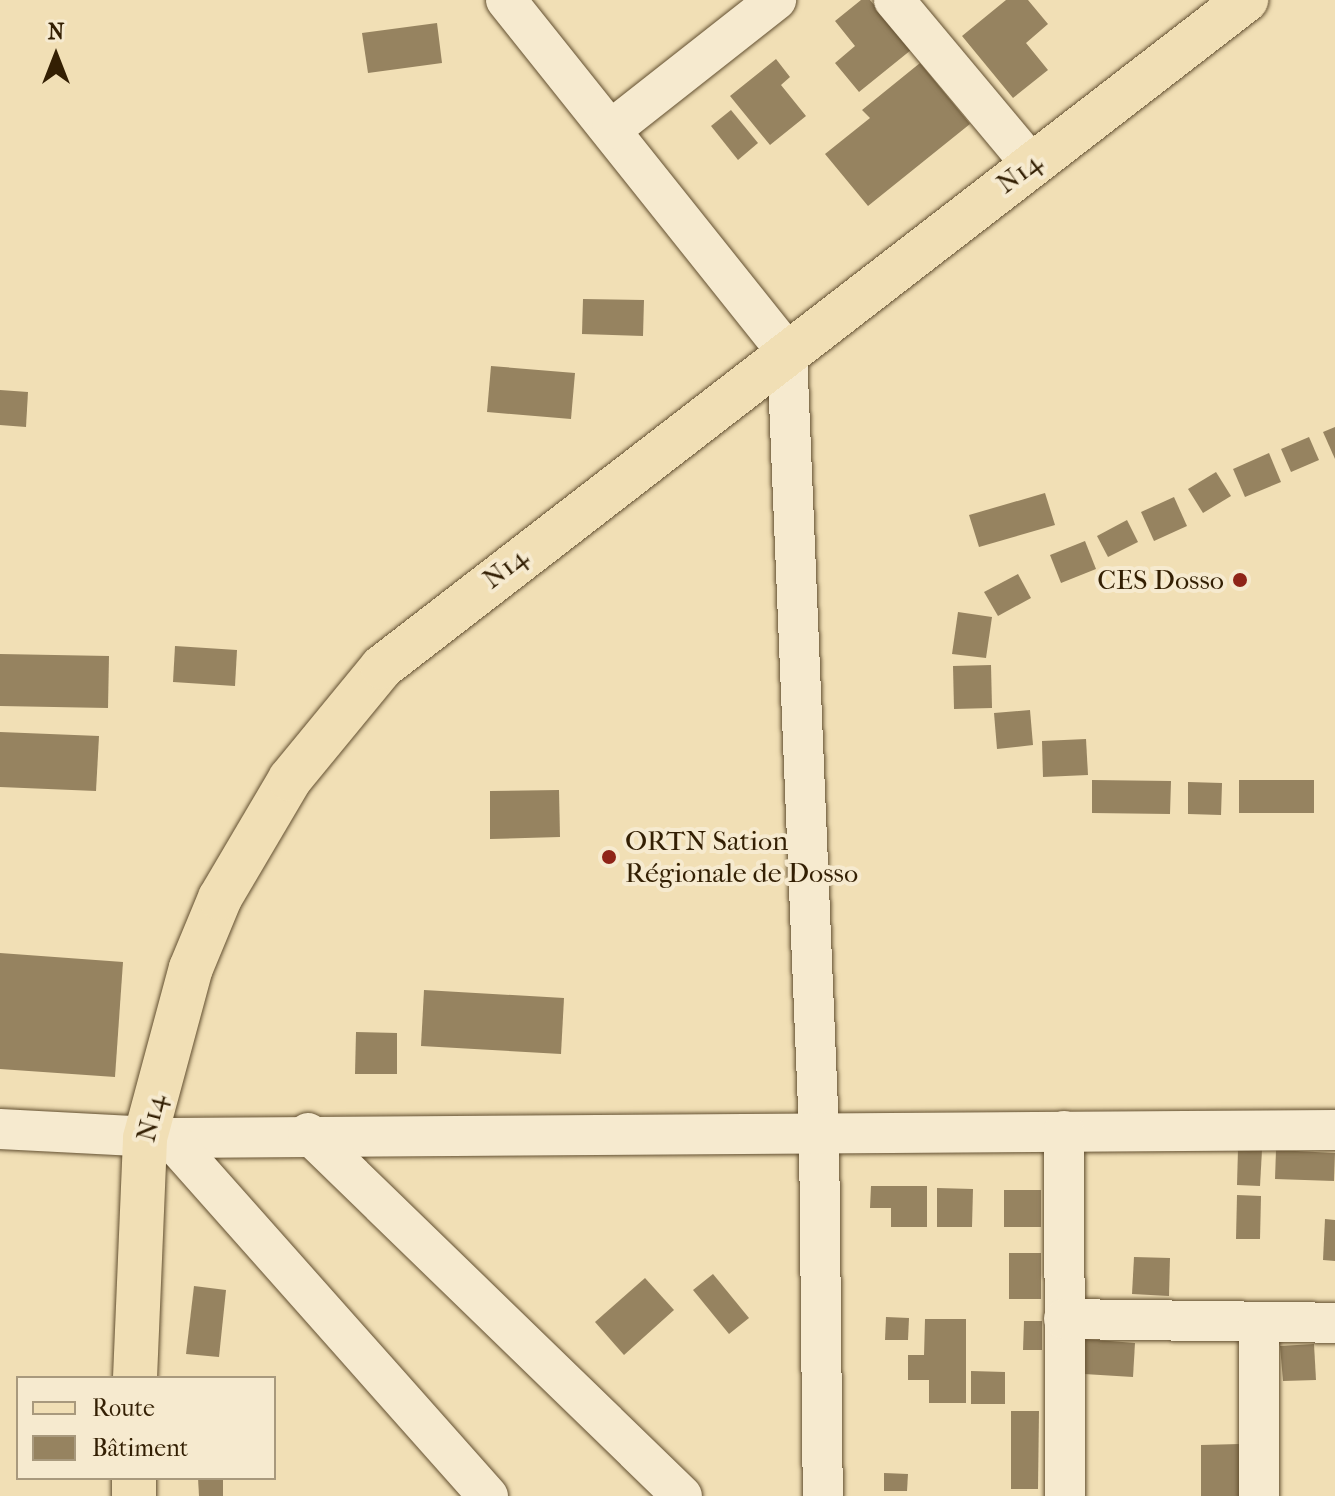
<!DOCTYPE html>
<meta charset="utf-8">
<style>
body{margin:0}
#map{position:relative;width:1335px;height:1496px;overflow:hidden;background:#f1dfb5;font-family:"IM FELL French Canon",serif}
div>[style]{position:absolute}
.building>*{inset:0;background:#968360}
.roads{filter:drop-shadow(0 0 2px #624f30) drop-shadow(0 0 2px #624f30)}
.minor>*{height:40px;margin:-20px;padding:0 20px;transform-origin:20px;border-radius:20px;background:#f6eacf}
.major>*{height:44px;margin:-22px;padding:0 22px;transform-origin:22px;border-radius:22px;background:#f1dfb5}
.dots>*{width:22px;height:22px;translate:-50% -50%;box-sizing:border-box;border:4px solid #f6eacf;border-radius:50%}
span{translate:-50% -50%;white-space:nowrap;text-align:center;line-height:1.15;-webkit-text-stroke:8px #f6eacf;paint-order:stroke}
.street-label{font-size:28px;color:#331f03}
.poi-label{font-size:28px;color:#331f03}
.right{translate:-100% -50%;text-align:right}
.left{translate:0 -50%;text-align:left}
.legend{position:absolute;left:16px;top:1376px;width:260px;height:104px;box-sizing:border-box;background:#f6eacf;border:2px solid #a8997d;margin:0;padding:10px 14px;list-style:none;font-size:24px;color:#331f03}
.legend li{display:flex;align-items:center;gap:16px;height:40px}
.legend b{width:40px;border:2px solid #a8997d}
.north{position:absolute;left:16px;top:16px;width:80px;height:80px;-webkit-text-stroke:6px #f6eacf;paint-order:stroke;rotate:0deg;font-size:22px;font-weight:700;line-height:32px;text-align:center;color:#331f03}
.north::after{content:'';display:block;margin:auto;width:28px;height:36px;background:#331f03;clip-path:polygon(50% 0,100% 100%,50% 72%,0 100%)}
</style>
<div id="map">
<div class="building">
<i style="clip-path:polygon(861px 0,870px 0,911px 50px,859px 92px,835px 63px,855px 46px,835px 21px)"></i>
<i style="clip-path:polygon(1006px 0,1028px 0,1048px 24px,1026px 43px,1048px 70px,1013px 98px,962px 36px)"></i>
<i style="clip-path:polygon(437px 23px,442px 63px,368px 73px,362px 33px)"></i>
<i style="clip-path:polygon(776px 59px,790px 77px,781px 85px,806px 116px,770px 145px,730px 96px)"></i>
<i style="clip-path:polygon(920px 63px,970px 124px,868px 206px,825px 154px,870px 118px,862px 110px)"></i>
<i style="clip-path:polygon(731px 110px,758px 143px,738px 160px,711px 126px)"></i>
<i style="clip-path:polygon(583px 299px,644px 300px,643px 336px,582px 334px)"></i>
<i style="clip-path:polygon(491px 366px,575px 373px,571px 419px,487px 412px)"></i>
<i style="clip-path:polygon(0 390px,28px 392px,26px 427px,0 425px)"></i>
<i style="clip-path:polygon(1335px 427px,1335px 459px,1323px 432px)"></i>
<i style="clip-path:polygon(1309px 437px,1319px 460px,1291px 472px,1281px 449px)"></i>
<i style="clip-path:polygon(1269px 453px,1281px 482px,1245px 497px,1233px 469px)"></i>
<i style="clip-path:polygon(1216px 472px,1231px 496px,1203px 513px,1188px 489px)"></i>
<i style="clip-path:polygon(1045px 493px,1055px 525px,979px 547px,969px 515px)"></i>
<i style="clip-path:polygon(1174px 497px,1187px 526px,1154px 541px,1141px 512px)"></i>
<i style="clip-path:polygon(1127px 520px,1138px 542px,1108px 557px,1097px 536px)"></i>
<i style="clip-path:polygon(1085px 541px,1096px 569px,1061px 583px,1050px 555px)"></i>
<i style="clip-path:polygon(1018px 574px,1031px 598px,998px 616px,984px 592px)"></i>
<i style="clip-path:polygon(958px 612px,992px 617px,986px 658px,952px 654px)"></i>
<i style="clip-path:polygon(175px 646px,237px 650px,235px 686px,173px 682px)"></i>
<i style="clip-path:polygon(0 654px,109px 656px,108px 708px,0 706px)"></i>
<i style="clip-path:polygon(991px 665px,992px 708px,954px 709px,953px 666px)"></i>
<i style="clip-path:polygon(1030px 710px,1033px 745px,997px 749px,994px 713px)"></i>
<i style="clip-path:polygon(0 732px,99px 736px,96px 791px,0 787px)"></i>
<i style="clip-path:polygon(1086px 739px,1088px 775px,1043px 777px,1042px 741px)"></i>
<i style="clip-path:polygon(1092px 780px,1171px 781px,1170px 814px,1092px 813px)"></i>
<i style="clip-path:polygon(1239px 780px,1314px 780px,1314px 813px,1239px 813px)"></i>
<i style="clip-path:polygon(1188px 782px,1222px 783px,1221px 815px,1188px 814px)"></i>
<i style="clip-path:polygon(559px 790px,560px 837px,490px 839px,490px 791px)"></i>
<i style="clip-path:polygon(0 953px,123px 962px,115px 1077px,0 1069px)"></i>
<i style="clip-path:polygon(424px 990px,564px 998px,561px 1054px,421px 1046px)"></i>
<i style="clip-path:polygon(356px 1032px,397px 1033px,397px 1074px,355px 1074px)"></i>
<i style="clip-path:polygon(1238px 1149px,1262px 1150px,1260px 1186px,1237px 1185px)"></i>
<i style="clip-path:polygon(1276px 1150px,1335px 1153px,1334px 1181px,1275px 1179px)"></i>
<i style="clip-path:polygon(871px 1186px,927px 1186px,927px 1227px,891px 1227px,891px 1208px,870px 1208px)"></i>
<i style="clip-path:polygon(937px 1188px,973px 1189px,972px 1227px,937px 1227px)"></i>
<i style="clip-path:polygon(1004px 1190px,1041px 1190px,1041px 1227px,1004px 1227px)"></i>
<i style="clip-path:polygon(1237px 1195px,1261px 1196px,1260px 1239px,1236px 1239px)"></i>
<i style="clip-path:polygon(1325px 1219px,1335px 1220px,1335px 1261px,1323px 1260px)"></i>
<i style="clip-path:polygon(1009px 1253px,1041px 1253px,1041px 1299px,1009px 1299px)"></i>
<i style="clip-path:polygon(1134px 1257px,1170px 1258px,1169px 1296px,1132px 1294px)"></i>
<i style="clip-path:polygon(713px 1274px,749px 1318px,729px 1334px,693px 1290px)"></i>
<i style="clip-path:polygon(645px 1278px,674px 1310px,624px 1355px,595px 1322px)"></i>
<i style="clip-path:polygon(194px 1286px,226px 1290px,219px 1357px,186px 1354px)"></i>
<i style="clip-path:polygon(886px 1317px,909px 1318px,908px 1340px,885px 1340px)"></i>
<i style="clip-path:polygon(925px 1319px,966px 1319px,966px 1403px,929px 1403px,929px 1380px,908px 1380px,908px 1355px,924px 1355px)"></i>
<i style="clip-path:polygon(1024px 1321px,1042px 1321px,1042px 1350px,1023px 1350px)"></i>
<i style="clip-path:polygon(1085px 1339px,1135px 1343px,1133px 1377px,1084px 1374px)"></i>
<i style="clip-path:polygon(1314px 1344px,1316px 1380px,1283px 1381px,1280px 1346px)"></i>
<i style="clip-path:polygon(971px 1371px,1005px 1372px,1005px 1404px,971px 1404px)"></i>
<i style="clip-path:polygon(1011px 1411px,1039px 1411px,1038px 1489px,1011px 1489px)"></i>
<i style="clip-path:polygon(1239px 1444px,1241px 1496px,1201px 1496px,1201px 1445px)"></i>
<i style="clip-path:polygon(884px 1473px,908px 1474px,907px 1491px,884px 1491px)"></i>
<i style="clip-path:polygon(198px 1478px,223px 1478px,223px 1496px,199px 1496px)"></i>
</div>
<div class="roads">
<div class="minor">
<i style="left:506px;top:0;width:450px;rotate:51.4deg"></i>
<i style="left:787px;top:352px;width:781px;rotate:87.65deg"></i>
<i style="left:819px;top:1132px;width:364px;rotate:89.4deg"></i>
<i style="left:894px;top:0;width:214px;rotate:50.1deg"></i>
<i style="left:612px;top:129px;width:209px;rotate:-38.2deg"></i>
<i style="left:0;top:1129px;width:170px;rotate:3deg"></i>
<i style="left:170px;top:1138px;width:1165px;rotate:-0.39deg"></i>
<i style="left:1064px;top:1131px;width:365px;rotate:89.8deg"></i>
<i style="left:308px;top:1133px;width:521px;rotate:44.14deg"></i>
<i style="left:170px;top:1138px;width:479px;rotate:48.4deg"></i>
<i style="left:1064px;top:1319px;width:271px;rotate:0.8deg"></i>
<i style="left:1259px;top:1322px;width:174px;rotate:90deg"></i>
</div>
<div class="major">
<i style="left:135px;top:1378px;width:240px;rotate:-87.6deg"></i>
<i style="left:145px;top:1138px;width:176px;rotate:-74.9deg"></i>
<i style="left:191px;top:968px;width:76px;rotate:-67.5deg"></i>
<i style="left:220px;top:898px;width:138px;rotate:-59.5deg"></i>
<i style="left:290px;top:779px;width:145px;rotate:-50.6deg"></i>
<i style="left:382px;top:667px;width:1092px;rotate:-37.67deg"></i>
<i style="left:134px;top:1496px;width:18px;rotate:-90deg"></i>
</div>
</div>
<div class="dots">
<i style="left:1240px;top:580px;background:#8f2418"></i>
<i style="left:609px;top:857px;background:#8f2418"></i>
</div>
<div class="street-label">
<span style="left:1019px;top:173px;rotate:-37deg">N14</span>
<span style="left:505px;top:568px;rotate:-38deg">N14</span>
<span style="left:151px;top:1118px;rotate:-76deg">N14</span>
</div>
<div class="poi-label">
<span class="right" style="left:1224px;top:580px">CES Dosso</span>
<span class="left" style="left:625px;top:857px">ORTN Sation<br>Régionale de Dosso</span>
</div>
<ul class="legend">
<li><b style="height:10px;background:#f1dfb5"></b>Route</li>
<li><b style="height:22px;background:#968360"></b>Bâtiment</li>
</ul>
<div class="north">N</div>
</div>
